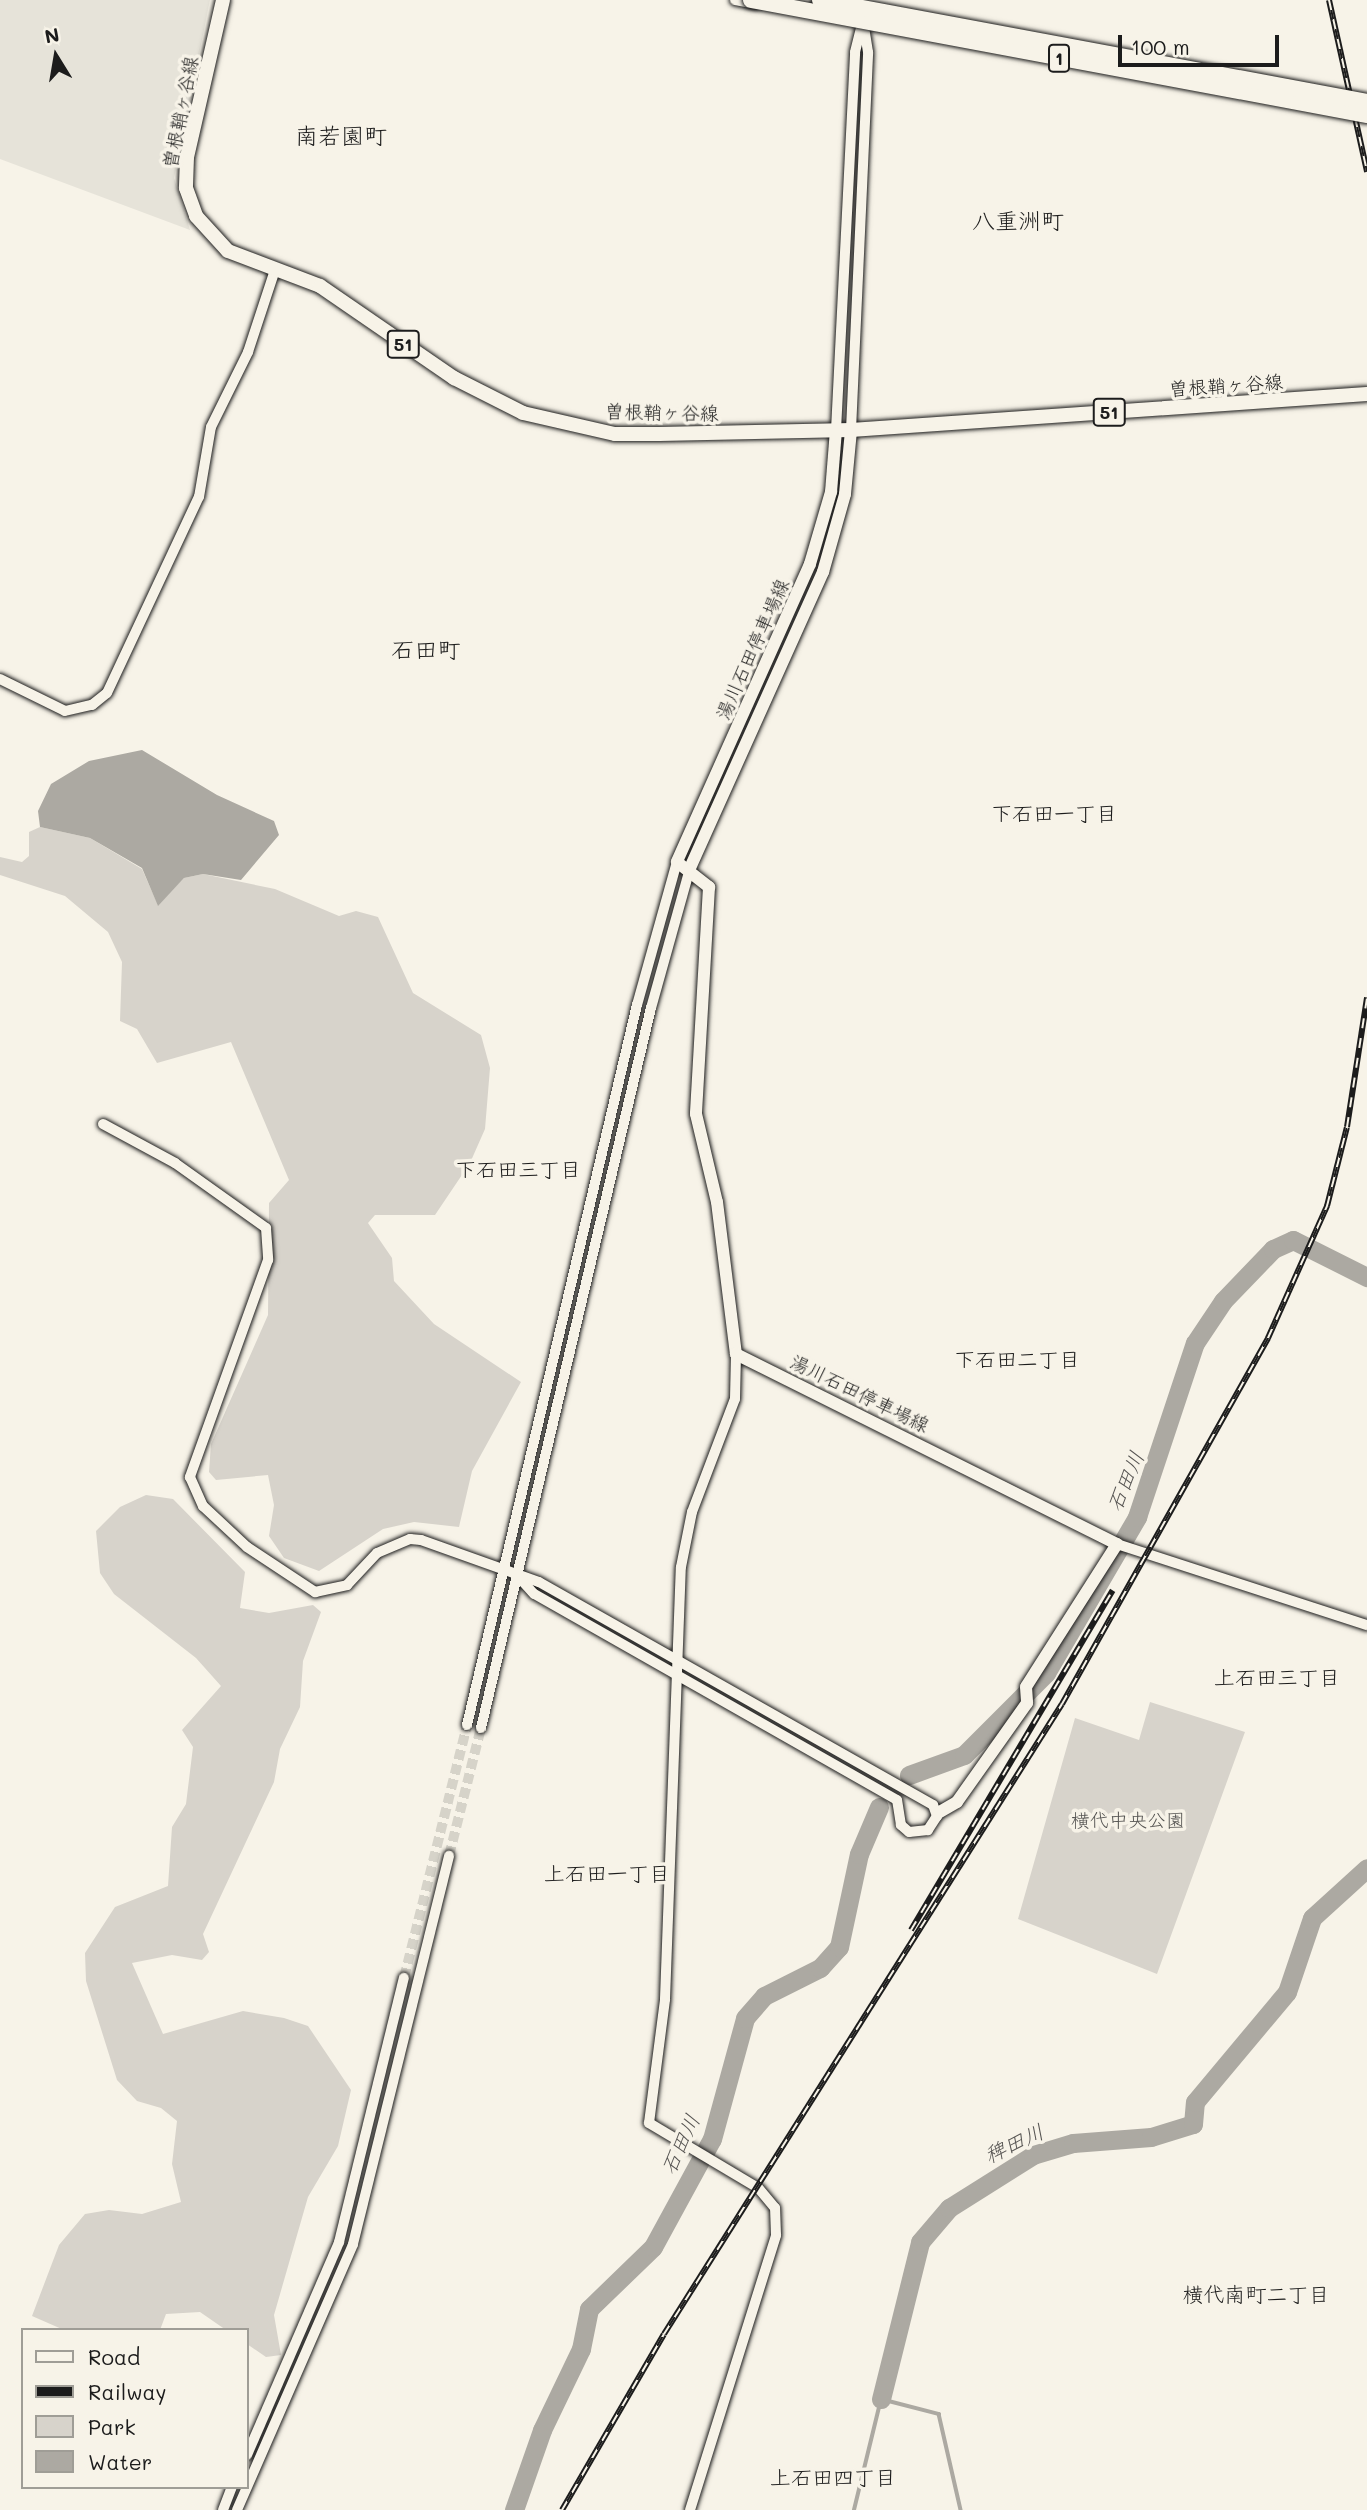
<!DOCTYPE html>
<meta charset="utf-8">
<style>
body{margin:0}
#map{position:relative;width:1367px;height:2510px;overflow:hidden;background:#f7f3e8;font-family:Mali,"Klee One",sans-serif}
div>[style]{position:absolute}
.built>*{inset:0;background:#e6e3d9}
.green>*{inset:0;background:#d7d3cb}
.water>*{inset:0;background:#aca9a2}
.stream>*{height:3.5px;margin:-1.75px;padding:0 1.75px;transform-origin:1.75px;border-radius:1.75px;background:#aca9a2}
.river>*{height:19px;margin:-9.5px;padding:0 9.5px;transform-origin:9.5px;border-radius:9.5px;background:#aca9a2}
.tertiary-tunnel>*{height:10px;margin-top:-5px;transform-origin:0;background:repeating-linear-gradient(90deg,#d6d3c9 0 10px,transparent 0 15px)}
.roads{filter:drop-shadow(0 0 2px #1c1c1c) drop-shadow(0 0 2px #1c1c1c)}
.tertiary>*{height:10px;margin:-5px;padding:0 5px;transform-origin:5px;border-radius:5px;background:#f7f3e8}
.secondary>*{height:12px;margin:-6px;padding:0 6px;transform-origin:6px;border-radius:6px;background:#f7f3e8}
.primary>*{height:14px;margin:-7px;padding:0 7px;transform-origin:7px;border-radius:7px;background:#f7f3e8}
.rail>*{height:6px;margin-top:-3px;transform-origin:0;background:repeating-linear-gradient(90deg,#f7f3e8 0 10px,#1c1c1c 0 20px);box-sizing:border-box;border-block:2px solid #1c1c1c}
.bridges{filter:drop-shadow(0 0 2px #1c1c1c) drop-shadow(0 0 2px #1c1c1c)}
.motorway-bridge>*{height:16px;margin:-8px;padding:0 8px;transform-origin:8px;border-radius:8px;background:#f7f3e8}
span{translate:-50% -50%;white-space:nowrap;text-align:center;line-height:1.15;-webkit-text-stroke:7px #f7f3e8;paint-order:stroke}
.shield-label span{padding:2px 5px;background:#f7f3e8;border:2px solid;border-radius:5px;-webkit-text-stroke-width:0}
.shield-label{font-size:18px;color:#1c1c1c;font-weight:700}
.street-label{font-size:19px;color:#1c1c1c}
.park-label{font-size:19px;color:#545351}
.neighbourhood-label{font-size:21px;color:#1c1c1c}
.water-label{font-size:21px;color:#565452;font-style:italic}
.quarter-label{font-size:23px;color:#1c1c1c}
.legend{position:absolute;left:21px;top:2328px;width:228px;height:161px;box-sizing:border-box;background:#f7f3e8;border:2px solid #9f9d96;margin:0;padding:9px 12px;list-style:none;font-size:21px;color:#1c1c1c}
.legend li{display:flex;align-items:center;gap:14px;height:35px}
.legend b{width:35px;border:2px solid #9f9d96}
.north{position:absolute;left:21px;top:21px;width:70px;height:70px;-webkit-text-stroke:5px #f7f3e8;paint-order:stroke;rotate:349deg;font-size:19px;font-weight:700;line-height:28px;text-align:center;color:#1c1c1c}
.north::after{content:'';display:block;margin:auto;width:24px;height:32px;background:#1c1c1c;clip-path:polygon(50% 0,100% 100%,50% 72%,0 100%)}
.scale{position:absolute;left:1118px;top:35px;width:161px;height:32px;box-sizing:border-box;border:4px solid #1c1c1c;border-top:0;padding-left:9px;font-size:21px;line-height:24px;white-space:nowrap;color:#1c1c1c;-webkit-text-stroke:5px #f7f3e8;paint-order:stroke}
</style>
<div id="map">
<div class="built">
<i style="clip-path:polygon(0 0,210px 0,174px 178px,190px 230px,0 159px)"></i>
</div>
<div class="green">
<i style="clip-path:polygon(40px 827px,90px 838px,142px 869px,158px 905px,184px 878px,203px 874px,275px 889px,339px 916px,356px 911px,378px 917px,413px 993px,481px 1035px,490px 1068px,485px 1129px,470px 1163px,435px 1215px,375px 1215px,368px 1223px,392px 1258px,394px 1281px,434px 1324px,521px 1382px,472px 1471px,459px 1527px,414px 1522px,383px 1529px,319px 1571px,284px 1558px,269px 1536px,274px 1505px,268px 1475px,216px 1480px,209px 1472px,211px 1444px,268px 1315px,269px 1203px,289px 1180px,231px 1042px,157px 1063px,137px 1029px,120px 1021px,122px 962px,108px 932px,65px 896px,0 875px,0 857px,22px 862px,29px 856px,29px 832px)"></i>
<i style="clip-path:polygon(146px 1495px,173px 1499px,245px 1572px,240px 1608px,269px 1613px,313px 1605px,321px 1612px,303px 1661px,300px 1707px,280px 1749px,274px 1782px,203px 1934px,209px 1952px,202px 1960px,172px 1955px,132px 1963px,163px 2034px,243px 2011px,284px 2018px,308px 2026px,351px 2090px,338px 2146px,308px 2197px,274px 2315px,281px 2355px,266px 2357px,247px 2344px,247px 2330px,226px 2330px,200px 2312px,166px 2314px,160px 2330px,64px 2330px,32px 2316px,59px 2245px,85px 2214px,109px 2210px,142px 2214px,181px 2202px,172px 2164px,177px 2121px,161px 2108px,137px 2101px,117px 2080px,86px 1981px,85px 1953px,115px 1907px,168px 1886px,172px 1827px,186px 1804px,193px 1747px,182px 1730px,221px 1686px,196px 1658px,114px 1594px,100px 1573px,96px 1531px,120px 1507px)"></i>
<i style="clip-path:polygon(1150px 1702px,1245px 1732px,1157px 1974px,1018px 1919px,1075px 1718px,1139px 1740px)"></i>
</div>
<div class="water">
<i style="clip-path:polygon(142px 750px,217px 795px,274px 821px,279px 835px,241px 880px,203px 874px,184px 878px,158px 906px,142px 868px,90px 838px,40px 827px,38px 811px,51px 784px,89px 761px)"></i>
</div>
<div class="stream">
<i style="left:854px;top:2510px;width:114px;rotate:-76.3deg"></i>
<i style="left:881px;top:2399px;width:60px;rotate:14.5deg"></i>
<i style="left:939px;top:2414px;width:98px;rotate:77.1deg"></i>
</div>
<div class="river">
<i style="left:909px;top:1775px;width:59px;rotate:-20deg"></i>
<i style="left:964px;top:1755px;width:116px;rotate:-45deg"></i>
<i style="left:1046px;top:1673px;width:181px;rotate:-59.7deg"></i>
<i style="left:1137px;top:1517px;width:183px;rotate:-71.6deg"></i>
<i style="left:1195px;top:1343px;width:50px;rotate:-56.3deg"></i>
<i style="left:1223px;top:1301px;width:72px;rotate:-46.1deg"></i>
<i style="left:1273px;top:1249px;width:22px;rotate:-24deg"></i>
<i style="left:1293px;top:1240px;width:83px;rotate:26.6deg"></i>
<i style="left:881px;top:2399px;width:162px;rotate:-76deg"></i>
<i style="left:920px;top:2242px;width:45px;rotate:-49.5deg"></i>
<i style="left:949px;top:2208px;width:99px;rotate:-32.2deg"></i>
<i style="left:1033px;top:2155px;width:42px;rotate:-16.7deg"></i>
<i style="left:1073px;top:2143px;width:78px;rotate:-4.4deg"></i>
<i style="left:1151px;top:2137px;width:44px;rotate:-17.2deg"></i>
<i style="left:1193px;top:2124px;width:22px;rotate:-85deg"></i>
<i style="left:1195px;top:2102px;width:143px;rotate:-50.1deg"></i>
<i style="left:1287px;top:1992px;width:78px;rotate:-71.3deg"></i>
<i style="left:1312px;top:1918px;width:74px;rotate:-42.3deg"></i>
<i style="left:514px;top:2510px;width:85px;rotate:-70.7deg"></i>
<i style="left:542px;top:2430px;width:90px;rotate:-64.3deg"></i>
<i style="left:581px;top:2349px;width:41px;rotate:-78.7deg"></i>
<i style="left:589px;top:2309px;width:89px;rotate:-44.1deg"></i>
<i style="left:653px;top:2247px;width:123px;rotate:-61.4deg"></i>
<i style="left:712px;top:2139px;width:125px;rotate:-74.7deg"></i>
<i style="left:745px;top:2018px;width:29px;rotate:-49deg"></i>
<i style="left:764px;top:1996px;width:63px;rotate:-26.6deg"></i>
<i style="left:820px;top:1968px;width:28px;rotate:-48deg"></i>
<i style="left:839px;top:1947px;width:95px;rotate:-77.9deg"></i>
<i style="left:859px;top:1854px;width:51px;rotate:-66.9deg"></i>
</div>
<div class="tertiary-tunnel">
<i style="left:449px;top:1856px;width:132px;rotate:-76deg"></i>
<i style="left:404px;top:1978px;width:261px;rotate:-76deg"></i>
</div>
<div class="roads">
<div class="tertiary">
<i style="left:735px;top:0;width:21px;rotate:11deg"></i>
<i style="left:836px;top:430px;width:378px;rotate:-87.1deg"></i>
<i style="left:855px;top:52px;width:38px;rotate:-76deg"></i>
<i style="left:851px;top:430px;width:378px;rotate:-87.4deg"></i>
<i style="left:868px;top:52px;width:24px;rotate:-99deg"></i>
<i style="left:0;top:679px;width:72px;rotate:26.2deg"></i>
<i style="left:65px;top:711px;width:28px;rotate:-13deg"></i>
<i style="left:92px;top:705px;width:19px;rotate:-39deg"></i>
<i style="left:107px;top:693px;width:217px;rotate:-64.9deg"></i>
<i style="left:199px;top:497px;width:71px;rotate:-80.3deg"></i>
<i style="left:211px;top:427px;width:84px;rotate:-63.7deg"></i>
<i style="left:248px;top:352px;width:86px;rotate:-71.8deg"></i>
<i style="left:103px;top:1124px;width:82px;rotate:28.4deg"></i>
<i style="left:175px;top:1163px;width:112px;rotate:35.5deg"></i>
<i style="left:266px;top:1228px;width:32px;rotate:86deg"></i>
<i style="left:268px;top:1260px;width:231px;rotate:109.8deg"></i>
<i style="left:190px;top:1477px;width:32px;rotate:66deg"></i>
<i style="left:203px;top:1506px;width:60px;rotate:43deg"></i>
<i style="left:247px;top:1547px;width:82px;rotate:33.5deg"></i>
<i style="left:315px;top:1592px;width:33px;rotate:-12deg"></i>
<i style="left:347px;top:1585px;width:44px;rotate:-46.8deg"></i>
<i style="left:377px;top:1553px;width:36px;rotate:-23deg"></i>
<i style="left:410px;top:1539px;width:11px;rotate:5deg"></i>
<i style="left:421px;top:1540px;width:125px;rotate:19.6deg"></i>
<i style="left:539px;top:1582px;width:453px;rotate:29.5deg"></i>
<i style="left:933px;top:1805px;width:12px;rotate:70deg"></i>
<i style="left:937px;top:1816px;width:17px;rotate:123deg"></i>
<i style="left:928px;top:1830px;width:19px;rotate:174deg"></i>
<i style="left:909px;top:1832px;width:11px;rotate:-139deg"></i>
<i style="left:901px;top:1825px;width:25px;rotate:-99deg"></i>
<i style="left:897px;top:1800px;width:417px;rotate:-150.4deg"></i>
<i style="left:534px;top:1594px;width:27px;rotate:-132deg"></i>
<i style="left:1117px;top:1544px;width:263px;rotate:18deg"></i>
<i style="left:467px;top:1725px;width:740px;rotate:-76.72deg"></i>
<i style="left:637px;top:1005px;width:148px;rotate:-74.4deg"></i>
<i style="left:481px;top:1728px;width:740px;rotate:-76.72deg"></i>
<i style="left:651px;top:1008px;width:145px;rotate:-74.4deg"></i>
<i style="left:247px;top:2455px;width:232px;rotate:-66.6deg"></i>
<i style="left:339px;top:2242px;width:272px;rotate:-76.2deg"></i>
<i style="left:223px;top:2510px;width:25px;rotate:-69deg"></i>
<i style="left:237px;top:2510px;width:290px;rotate:-66.4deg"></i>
<i style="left:353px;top:2244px;width:400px;rotate:-76.1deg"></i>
<i style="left:690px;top:2510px;width:288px;rotate:-72.6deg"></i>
<i style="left:776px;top:2235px;width:27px;rotate:-92deg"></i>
<i style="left:775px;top:2208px;width:26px;rotate:-130deg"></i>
<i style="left:758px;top:2188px;width:127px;rotate:-149.2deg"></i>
<i style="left:649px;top:2123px;width:125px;rotate:-82.6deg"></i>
<i style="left:665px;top:1999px;width:432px;rotate:-87.9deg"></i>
<i style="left:681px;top:1567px;width:56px;rotate:-78.7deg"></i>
<i style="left:692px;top:1512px;width:121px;rotate:-69.2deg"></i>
<i style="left:735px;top:1399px;width:45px;rotate:-88.7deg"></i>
</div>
<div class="secondary">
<i style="left:836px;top:430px;width:62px;rotate:94.6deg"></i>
<i style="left:831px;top:492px;width:75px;rotate:106.3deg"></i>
<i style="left:810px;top:564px;width:326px;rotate:114.1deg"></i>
<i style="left:677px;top:862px;width:41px;rotate:38deg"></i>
<i style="left:709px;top:887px;width:227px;rotate:93.3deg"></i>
<i style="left:696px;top:1114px;width:90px;rotate:76.6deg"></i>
<i style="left:717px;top:1202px;width:153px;rotate:82.9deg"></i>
<i style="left:736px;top:1354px;width:426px;rotate:26.5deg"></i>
<i style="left:1117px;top:1544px;width:169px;rotate:122.5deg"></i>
<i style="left:1026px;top:1687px;width:16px;rotate:86deg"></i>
<i style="left:1027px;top:1703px;width:121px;rotate:125.3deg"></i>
<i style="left:957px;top:1802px;width:22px;rotate:150deg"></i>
<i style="left:690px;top:868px;width:325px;rotate:-65.8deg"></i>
<i style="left:823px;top:572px;width:81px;rotate:-74.2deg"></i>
<i style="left:845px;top:494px;width:64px;rotate:-84.6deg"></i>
</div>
<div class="primary">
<i style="left:223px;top:0;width:161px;rotate:102.9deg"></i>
<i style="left:187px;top:157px;width:31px;rotate:92deg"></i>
<i style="left:186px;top:188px;width:30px;rotate:70deg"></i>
<i style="left:196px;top:216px;width:47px;rotate:47.6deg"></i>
<i style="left:228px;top:251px;width:98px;rotate:20.8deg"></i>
<i style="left:320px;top:286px;width:163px;rotate:34.5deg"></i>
<i style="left:454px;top:378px;width:77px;rotate:26.9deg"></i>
<i style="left:523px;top:413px;width:94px;rotate:12.9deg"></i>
<i style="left:615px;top:434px;width:44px"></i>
<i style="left:659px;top:434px;width:192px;rotate:-1.2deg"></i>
<i style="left:851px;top:430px;width:517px;rotate:-3.99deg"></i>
</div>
</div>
<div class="rail">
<i style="left:1329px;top:0;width:176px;rotate:77.5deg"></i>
<i style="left:911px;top:1930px;width:395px;rotate:-59.3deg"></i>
<i style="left:562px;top:2510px;width:203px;rotate:-59.9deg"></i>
<i style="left:664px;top:2334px;width:745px;rotate:-57.72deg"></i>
<i style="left:1062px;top:1704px;width:420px;rotate:-60.6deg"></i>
<i style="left:1268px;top:1338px;width:145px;rotate:-65.9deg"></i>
<i style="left:1327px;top:1206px;width:81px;rotate:-75.8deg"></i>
<i style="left:1347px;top:1127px;width:131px;rotate:-81.2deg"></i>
</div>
<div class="bridges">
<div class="motorway-bridge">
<i style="left:751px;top:0;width:627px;rotate:10.57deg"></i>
<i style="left:820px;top:0;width:556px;rotate:10.56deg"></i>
</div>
</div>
<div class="shield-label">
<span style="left:1059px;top:58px">1</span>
<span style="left:403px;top:344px">51</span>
<span style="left:1109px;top:412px">51</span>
</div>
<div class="street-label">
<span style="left:180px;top:112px;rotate:-79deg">曽根鞘ヶ谷線</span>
<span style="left:1226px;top:385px;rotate:-4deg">曽根鞘ヶ谷線</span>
<span style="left:662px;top:412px;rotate:1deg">曽根鞘ヶ谷線</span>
<span style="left:752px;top:649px;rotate:-66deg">湯川石田停車場線</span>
<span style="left:860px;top:1393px;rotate:26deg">湯川石田停車場線</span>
</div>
<div class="park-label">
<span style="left:1128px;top:1820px">横代中央公園</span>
</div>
<div class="neighbourhood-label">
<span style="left:1054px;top:813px">下石田一丁目</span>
<span style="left:518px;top:1169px">下石田三丁目</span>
<span style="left:1017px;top:1359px">下石田二丁目</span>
<span style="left:1277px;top:1677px">上石田三丁目</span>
<span style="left:607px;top:1873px">上石田一丁目</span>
<span style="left:1256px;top:2294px">横代南町二丁目</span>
<span style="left:833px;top:2477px">上石田四丁目</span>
</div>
<div class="water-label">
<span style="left:1125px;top:1481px;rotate:-67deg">石田川</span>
<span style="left:1014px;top:2143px;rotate:-25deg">稗田川</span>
<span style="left:680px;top:2144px;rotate:-65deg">石田川</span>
</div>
<div class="quarter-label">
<span style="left:341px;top:135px">南若園町</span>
<span style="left:1018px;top:220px">八重洲町</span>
<span style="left:426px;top:649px">石田町</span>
</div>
<ul class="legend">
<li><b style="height:9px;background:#f7f3e8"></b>Road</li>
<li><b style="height:9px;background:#1c1c1c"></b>Railway</li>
<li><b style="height:19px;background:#d7d3cb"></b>Park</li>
<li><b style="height:19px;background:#aca9a2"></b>Water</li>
</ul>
<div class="north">N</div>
<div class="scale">100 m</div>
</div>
